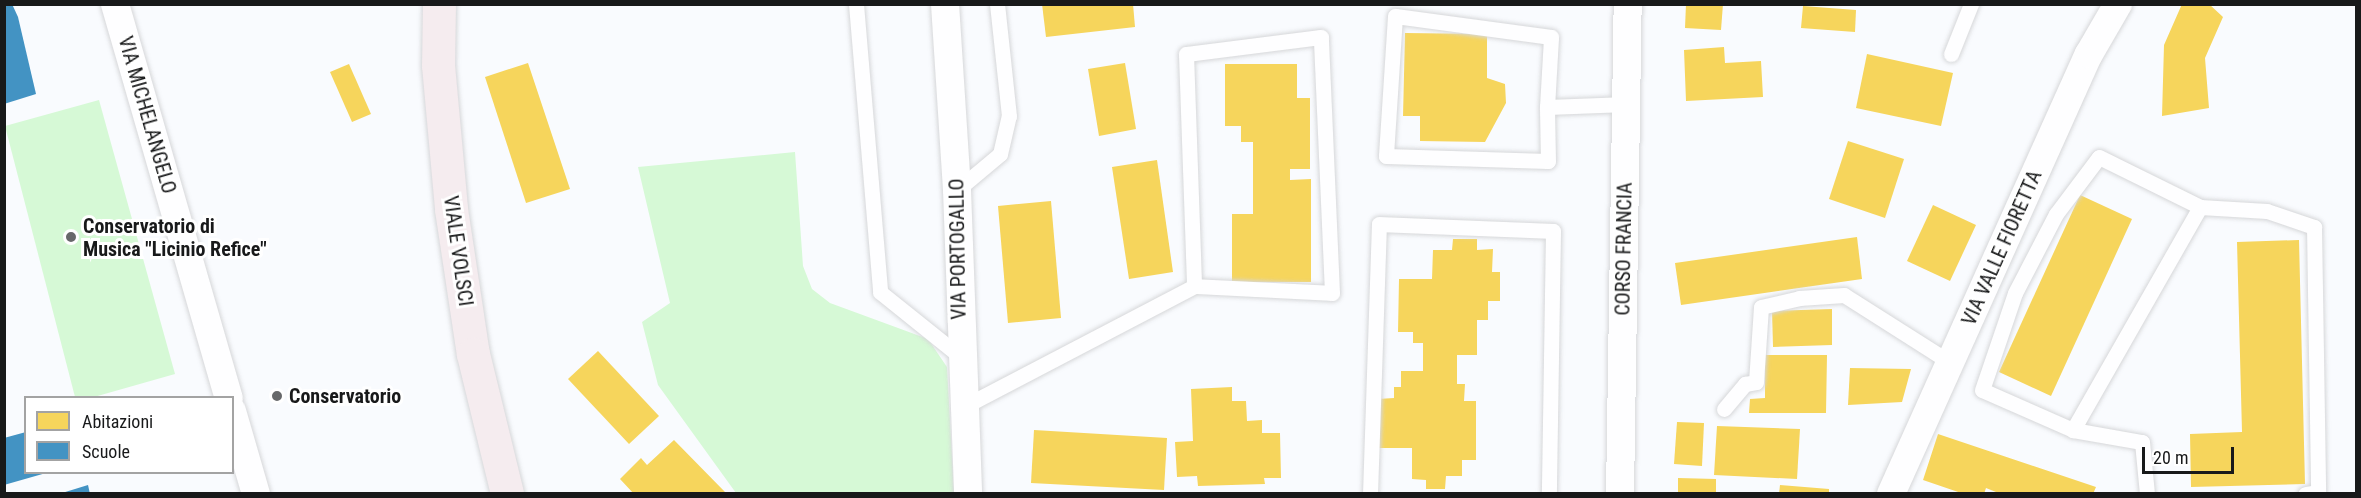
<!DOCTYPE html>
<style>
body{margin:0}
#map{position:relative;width:2361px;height:498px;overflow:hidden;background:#f9fbfe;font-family:"Roboto Condensed",sans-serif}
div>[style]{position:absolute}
.green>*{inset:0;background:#d6f9d6}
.homes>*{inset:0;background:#f6d55c}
.schools>*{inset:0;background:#4393c3}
.roads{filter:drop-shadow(0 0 2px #d6d7d9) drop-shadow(0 0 2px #d6d7d9)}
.service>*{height:15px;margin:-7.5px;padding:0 7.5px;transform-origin:7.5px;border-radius:7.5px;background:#fefeff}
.minor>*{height:28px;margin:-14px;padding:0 14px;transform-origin:14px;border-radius:14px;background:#fefeff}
.primary>*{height:33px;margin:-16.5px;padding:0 16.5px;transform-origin:16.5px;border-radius:16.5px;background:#f5ecef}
.dots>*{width:16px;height:16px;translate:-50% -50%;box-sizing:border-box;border:3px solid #fff;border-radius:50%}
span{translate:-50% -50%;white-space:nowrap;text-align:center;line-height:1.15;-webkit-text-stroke:6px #fff;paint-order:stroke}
.street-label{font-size:20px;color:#18191a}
.poi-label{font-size:20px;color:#18191a;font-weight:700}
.left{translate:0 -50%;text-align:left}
.frame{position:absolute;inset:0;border:6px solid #18191a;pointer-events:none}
.legend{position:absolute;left:24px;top:396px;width:210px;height:78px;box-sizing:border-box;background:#fff;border:2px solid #a3a3a3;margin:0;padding:8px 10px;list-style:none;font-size:18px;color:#18191a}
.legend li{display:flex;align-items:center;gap:12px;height:30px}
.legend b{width:30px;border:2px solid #a3a3a3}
.scale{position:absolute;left:2142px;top:447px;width:92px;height:27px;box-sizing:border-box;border:3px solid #18191a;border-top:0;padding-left:8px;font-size:18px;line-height:21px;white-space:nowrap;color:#18191a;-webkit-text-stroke:4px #fff;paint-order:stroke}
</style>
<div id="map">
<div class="green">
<i style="clip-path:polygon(99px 100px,175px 374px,94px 397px,75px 397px,5px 126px)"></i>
<i style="clip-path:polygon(795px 152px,803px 266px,812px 289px,830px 303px,928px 339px,947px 367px,954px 493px,736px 493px,658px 385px,642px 322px,670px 303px,638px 167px)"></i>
</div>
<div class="homes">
<i style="clip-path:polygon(1042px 4px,1133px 4px,1135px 27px,1046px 37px)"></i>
<i style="clip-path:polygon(1686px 4px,1723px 4px,1721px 30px,1685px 28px)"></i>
<i style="clip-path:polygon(2182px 4px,2209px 4px,2223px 17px,2205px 58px,2209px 108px,2162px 116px,2164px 45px)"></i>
<i style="clip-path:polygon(1803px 6px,1856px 10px,1855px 32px,1801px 28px)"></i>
<i style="clip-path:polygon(1405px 33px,1487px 34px,1487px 78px,1505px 84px,1506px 103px,1485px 142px,1420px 141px,1420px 116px,1403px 116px)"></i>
<i style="clip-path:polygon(1724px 47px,1725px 63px,1761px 61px,1763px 97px,1686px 101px,1684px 50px)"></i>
<i style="clip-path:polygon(1867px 54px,1953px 73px,1941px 126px,1856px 108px)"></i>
<i style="clip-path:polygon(528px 63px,570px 189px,526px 203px,485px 77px)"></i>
<i style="clip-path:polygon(1125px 63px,1136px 129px,1099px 136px,1088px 69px)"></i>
<i style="clip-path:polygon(349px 64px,371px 114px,352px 122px,330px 72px)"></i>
<i style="clip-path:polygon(1225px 64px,1297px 64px,1297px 98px,1310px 98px,1310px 169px,1290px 169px,1290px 180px,1311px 179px,1311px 282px,1232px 282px,1232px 214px,1253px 214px,1253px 142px,1241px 142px,1241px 126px,1225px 126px)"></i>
<i style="clip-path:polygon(1848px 141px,1904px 159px,1885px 218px,1829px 199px)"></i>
<i style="clip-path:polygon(1157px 160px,1173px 272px,1129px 279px,1112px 167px)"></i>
<i style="clip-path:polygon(2080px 195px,2132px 219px,2051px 396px,1999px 372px)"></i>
<i style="clip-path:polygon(1051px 201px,1061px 318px,1008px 323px,998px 206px)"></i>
<i style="clip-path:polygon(1933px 205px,1976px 225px,1950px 281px,1907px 261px)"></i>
<i style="clip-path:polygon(1857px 237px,1862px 279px,1681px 305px,1675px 263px)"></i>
<i style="clip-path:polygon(1453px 239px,1477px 239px,1477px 250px,1493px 249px,1492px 272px,1500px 272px,1500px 301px,1488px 301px,1488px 320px,1477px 320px,1477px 355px,1457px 355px,1457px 384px,1465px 384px,1464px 401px,1476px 401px,1476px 460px,1462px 460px,1462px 476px,1446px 476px,1445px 489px,1426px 489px,1426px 480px,1412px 479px,1412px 448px,1378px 448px,1378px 399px,1394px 398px,1394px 387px,1401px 387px,1401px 371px,1423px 371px,1423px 343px,1413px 343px,1413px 332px,1398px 332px,1399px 279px,1432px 279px,1433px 250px,1452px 250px)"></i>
<i style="clip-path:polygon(2299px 240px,2305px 484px,2191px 487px,2190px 434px,2242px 432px,2237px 242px)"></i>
<i style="clip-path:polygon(1832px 309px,1832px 345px,1773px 347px,1772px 311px)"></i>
<i style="clip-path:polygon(598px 351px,659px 416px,629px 444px,568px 379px)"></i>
<i style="clip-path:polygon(1765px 355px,1827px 355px,1826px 413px,1749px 413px,1750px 399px,1765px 398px)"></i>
<i style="clip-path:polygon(1850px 368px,1911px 369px,1902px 402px,1848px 405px)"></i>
<i style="clip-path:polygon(1232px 387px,1232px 401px,1246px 401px,1247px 421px,1262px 420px,1262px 433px,1280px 433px,1281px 478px,1264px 478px,1265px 484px,1198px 486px,1197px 476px,1177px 477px,1175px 442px,1193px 441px,1191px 389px)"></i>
<i style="clip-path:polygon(1677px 422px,1704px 423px,1702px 466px,1674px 464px)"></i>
<i style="clip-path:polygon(1717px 426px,1800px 429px,1797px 479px,1714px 475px)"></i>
<i style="clip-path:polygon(1034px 430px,1167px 438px,1164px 490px,1031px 483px)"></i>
<i style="clip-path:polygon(1938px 434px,2096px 487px,2093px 494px,2001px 494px,1986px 488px,1984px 494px,1964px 494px,1923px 480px)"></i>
<i style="clip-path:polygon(674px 440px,725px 492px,634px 494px,620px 479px,641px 458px,647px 465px)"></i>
<i style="clip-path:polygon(1678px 478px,1716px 479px,1716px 494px,1678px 494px)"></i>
<i style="clip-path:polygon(1780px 485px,1829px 489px,1829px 494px,1779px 494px)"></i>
</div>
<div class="schools">
<i style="clip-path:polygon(4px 4px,12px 4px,18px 17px,36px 94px,4px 104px)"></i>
<i style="clip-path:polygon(26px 432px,26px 472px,46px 473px,4px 485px,4px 438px)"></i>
<i style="clip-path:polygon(88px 485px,90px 494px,62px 494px,62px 493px)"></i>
</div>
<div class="roads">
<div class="service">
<i style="left:856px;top:4px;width:289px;rotate:85.2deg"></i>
<i style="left:880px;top:292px;width:102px;rotate:38.7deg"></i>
<i style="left:1951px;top:54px;width:54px;rotate:-68.2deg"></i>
<i style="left:1547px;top:107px;width:70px;rotate:-86.7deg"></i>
<i style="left:1551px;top:37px;width:157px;rotate:-172.3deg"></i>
<i style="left:1395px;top:16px;width:140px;rotate:93.7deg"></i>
<i style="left:1386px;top:156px;width:162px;rotate:1.8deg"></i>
<i style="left:1548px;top:161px;width:54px;rotate:-91.1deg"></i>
<i style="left:1547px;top:107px;width:80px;rotate:-2.1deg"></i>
<i style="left:957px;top:190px;width:56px;rotate:-39.9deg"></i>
<i style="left:1000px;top:154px;width:39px;rotate:-77deg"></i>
<i style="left:1009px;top:116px;width:113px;rotate:-96.1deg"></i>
<i style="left:2200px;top:207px;width:67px;rotate:3.4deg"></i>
<i style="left:2267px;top:211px;width:50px;rotate:18.8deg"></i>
<i style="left:2314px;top:227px;width:265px;rotate:89.1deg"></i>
<i style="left:2318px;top:492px;width:13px;rotate:171deg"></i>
<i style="left:963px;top:407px;width:261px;rotate:-27.6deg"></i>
<i style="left:1194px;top:286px;width:138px;rotate:2.9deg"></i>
<i style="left:1332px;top:293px;width:256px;rotate:-92.5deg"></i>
<i style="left:1321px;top:37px;width:136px;rotate:172.8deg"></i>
<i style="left:1186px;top:54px;width:232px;rotate:88deg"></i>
<i style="left:1724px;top:409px;width:33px;rotate:-50deg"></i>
<i style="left:1745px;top:384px;width:11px;rotate:-10deg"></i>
<i style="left:1756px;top:382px;width:75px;rotate:-86.2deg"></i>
<i style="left:1761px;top:307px;width:39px;rotate:-13deg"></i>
<i style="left:1799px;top:298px;width:45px;rotate:-3.8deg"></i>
<i style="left:1844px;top:295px;width:127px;rotate:32.4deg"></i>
<i style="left:2073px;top:430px;width:99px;rotate:-156.3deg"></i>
<i style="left:1982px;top:390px;width:102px;rotate:-71.2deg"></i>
<i style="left:2015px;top:293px;width:89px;rotate:-62.6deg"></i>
<i style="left:2056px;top:214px;width:71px;rotate:-53deg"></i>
<i style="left:2099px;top:157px;width:113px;rotate:26.3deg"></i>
<i style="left:2200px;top:207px;width:257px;rotate:119.7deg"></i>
<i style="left:2073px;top:430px;width:70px;rotate:9.9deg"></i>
<i style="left:2142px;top:442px;width:52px;rotate:84.5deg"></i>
<i style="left:1370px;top:494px;width:270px;rotate:-88.1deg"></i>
<i style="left:1379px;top:224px;width:174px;rotate:2.3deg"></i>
<i style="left:1553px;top:231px;width:263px;rotate:90.9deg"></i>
</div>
<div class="minor">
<i style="left:115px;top:4px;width:410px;rotate:73.9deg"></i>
<i style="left:945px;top:4px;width:186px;rotate:86.3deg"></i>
<i style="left:957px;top:190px;width:304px;rotate:87.9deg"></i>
<i style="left:232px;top:411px;width:86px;rotate:73.9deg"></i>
<i style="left:1620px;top:494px;width:490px;rotate:-89.1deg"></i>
<i style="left:1891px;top:494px;width:482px;rotate:-65.8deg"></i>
<i style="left:2089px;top:54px;width:58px;rotate:-59.9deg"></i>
</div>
<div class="primary">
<i style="left:439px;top:4px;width:61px;rotate:90.9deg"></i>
<i style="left:438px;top:65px;width:145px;rotate:84.8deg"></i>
<i style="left:451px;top:209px;width:147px;rotate:81.4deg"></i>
<i style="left:473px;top:354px;width:144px;rotate:76.3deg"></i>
</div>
</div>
<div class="dots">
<i style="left:71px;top:237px;background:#67686a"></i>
<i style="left:277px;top:396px;background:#67686a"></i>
</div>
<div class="street-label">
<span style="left:147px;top:115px;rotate:74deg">VIA MICHELANGELO</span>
<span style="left:2002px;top:248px;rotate:-66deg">VIA VALLE FIORETTA</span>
<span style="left:958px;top:249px;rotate:-91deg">VIA PORTOGALLO</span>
<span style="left:1624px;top:249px;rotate:-89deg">CORSO FRANCIA</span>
<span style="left:458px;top:251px;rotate:82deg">VIALE VOLSCI</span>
</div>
<div class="poi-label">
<span class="left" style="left:83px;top:238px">Conservatorio di<br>Musica "Licinio Refice"</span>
<span class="left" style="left:289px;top:396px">Conservatorio</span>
</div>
<div class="frame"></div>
<ul class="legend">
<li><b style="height:16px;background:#f6d55c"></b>Abitazioni</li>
<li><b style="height:16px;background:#4393c3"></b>Scuole</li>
</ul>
<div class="scale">20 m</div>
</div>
